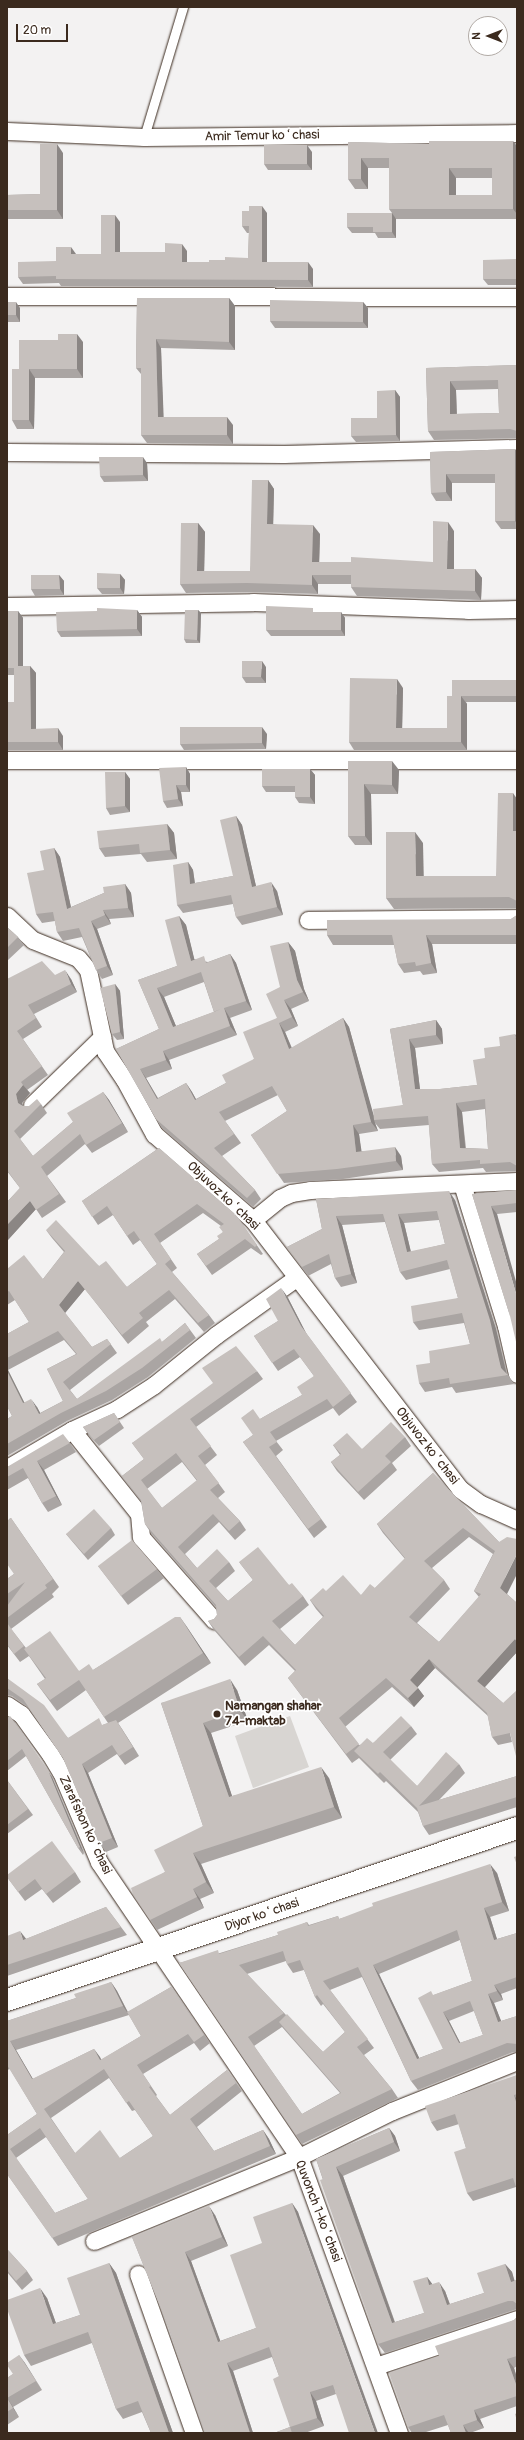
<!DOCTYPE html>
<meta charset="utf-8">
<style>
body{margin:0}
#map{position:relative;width:524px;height:2440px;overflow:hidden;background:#f3f2f2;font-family:Pangolin,sans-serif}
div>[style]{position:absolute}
.green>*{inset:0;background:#d8d5d2}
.roads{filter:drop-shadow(0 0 1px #3b2a1e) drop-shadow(0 0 1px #3b2a1e)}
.lane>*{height:9px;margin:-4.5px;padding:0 4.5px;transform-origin:4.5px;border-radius:4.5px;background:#fff}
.street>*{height:17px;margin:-8.5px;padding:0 8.5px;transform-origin:8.5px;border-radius:8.5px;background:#fff}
.secondary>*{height:22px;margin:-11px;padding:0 11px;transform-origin:11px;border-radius:11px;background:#fff}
.wall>*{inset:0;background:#aaa5a3}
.shaded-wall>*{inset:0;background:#8b8684}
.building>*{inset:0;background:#c6c0bd}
.dots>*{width:11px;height:11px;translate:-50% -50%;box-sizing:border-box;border:2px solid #fff;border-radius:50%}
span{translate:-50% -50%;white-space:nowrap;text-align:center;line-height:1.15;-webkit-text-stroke:3.5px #fff;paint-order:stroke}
.street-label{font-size:13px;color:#3b2a1e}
.poi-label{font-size:13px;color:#3b2a1e;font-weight:700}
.left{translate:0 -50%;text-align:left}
.frame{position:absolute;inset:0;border:8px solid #3b2a1e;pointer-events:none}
.north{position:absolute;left:468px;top:16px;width:40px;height:40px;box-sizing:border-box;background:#fff;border:1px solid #b1aaa5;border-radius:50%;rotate:270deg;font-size:11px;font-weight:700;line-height:16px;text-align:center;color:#3b2a1e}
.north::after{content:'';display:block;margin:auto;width:14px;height:18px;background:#3b2a1e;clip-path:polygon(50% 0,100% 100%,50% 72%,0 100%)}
.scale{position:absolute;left:16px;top:24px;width:52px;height:18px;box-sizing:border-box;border:2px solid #3b2a1e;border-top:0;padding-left:5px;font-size:12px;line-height:14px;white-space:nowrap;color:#3b2a1e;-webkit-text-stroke:3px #fff;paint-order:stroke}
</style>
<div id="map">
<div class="green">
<i style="clip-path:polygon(290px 1716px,309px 1767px,253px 1788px,235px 1736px)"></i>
</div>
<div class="roads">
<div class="lane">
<i style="left:144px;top:137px;width:136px;rotate:-73.3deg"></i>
</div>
<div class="street">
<i style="left:7px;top:131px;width:137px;rotate:2.5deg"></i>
<i style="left:144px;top:137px;width:373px;rotate:-0.6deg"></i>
<i style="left:7px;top:296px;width:510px;rotate:0.11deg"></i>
<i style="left:7px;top:452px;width:277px;rotate:0.4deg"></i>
<i style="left:284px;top:454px;width:233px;rotate:-1.5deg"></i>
<i style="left:7px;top:606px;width:246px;rotate:-0.9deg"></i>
<i style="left:253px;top:602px;width:215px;rotate:2.1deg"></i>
<i style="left:468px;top:610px;width:49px;rotate:-1.2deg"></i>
<i style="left:7px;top:760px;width:510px"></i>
<i style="left:7px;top:916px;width:35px;rotate:43deg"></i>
<i style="left:33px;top:940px;width:48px;rotate:21.8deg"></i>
<i style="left:78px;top:958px;width:16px;rotate:50deg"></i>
<i style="left:88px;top:970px;width:83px;rotate:78.1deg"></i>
<i style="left:105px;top:1051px;width:34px;rotate:56deg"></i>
<i style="left:124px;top:1079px;width:63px;rotate:61.4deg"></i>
<i style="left:154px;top:1134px;width:131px;rotate:41deg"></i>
<i style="left:253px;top:1220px;width:339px;rotate:52.4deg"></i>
<i style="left:460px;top:1489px;width:26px;rotate:36deg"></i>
<i style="left:481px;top:1504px;width:39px;rotate:24deg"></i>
<i style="left:308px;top:920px;width:209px;rotate:-0.5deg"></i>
<i style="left:32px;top:1105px;width:98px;rotate:-44.2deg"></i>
<i style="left:462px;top:1184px;width:149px;rotate:72.8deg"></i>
<i style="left:506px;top:1326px;width:49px;rotate:77.1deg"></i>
<i style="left:253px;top:1220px;width:35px;rotate:-39deg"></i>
<i style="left:280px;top:1198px;width:12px;rotate:-24deg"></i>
<i style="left:291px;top:1193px;width:19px;rotate:-9deg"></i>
<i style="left:310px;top:1190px;width:207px;rotate:-2.5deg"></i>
<i style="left:72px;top:1430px;width:107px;rotate:51.4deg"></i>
<i style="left:139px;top:1514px;width:23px;rotate:85deg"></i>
<i style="left:141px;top:1537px;width:111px;rotate:48.7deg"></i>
<i style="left:7px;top:1468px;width:75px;rotate:-30.3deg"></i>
<i style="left:72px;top:1430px;width:50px;rotate:-25deg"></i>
<i style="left:117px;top:1409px;width:44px;rotate:-33deg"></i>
<i style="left:154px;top:1385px;width:80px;rotate:-38.9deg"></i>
<i style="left:216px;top:1335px;width:98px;rotate:-35.5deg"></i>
<i style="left:7px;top:1705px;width:17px;rotate:33deg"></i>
<i style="left:21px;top:1714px;width:49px;rotate:54.1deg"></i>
<i style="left:50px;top:1754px;width:21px;rotate:59deg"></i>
<i style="left:61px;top:1772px;width:98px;rotate:67.1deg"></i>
<i style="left:99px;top:1862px;width:356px;rotate:55.9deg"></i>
<i style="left:299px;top:2157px;width:294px;rotate:70.1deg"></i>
<i style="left:94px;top:2241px;width:222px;rotate:-22.3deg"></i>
<i style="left:299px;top:2157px;width:104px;rotate:-26.3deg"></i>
<i style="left:392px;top:2111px;width:135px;rotate:-21.8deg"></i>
<i style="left:138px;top:2274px;width:169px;rotate:70.6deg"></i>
<i style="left:376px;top:2366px;width:149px;rotate:-18.4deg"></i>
</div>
<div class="secondary">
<i style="left:7px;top:2000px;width:538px;rotate:-18.64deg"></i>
</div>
</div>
<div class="wall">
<i style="clip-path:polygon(evenodd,348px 142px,517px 146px,517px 219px,396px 219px,396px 238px,378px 238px,375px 233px,352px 233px,347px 227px,392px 213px,389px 209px,389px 168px,368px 168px,368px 189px,355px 189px,348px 179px,348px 142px,456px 178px,492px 178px,492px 195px,456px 195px,456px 178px)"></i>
<i style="clip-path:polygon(312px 152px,312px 170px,268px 170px,264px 164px)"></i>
<i style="clip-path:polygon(63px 153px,63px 219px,7px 219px,7px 195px,40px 194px)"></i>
<i style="clip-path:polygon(267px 213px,267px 262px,313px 269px,313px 287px,61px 286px,59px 283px,23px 284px,18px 277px,76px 254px,101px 254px,120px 222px,120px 252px,165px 252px,187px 251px,187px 262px,209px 262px,248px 258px,249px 233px,247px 233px,242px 226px)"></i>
<i style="clip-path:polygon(516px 259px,517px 261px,517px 285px,488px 285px,483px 279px)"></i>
<i style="clip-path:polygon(137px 298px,229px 298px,235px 306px,235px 350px,161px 348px,163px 417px,233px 425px,233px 444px,147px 443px,141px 435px,141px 374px,136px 368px)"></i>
<i style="clip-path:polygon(7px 302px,20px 308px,20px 322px,7px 322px)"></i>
<i style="clip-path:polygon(363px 302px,368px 308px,368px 328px,275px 328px,270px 321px)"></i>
<i style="clip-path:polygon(83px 342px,83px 378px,35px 378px,34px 429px,17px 429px,12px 420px,19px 369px)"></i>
<i style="clip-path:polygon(evenodd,517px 365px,517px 438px,434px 440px,428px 431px,426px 368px,517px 365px,498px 389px,499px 413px,457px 414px,456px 390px,498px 389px)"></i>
<i style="clip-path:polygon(395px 390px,400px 397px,400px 441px,356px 442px,351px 436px,377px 418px)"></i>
<i style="clip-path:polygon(515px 449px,517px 452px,517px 529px,501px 529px,495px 521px,495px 483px,452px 483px,452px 501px,436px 501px,431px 493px,430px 452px)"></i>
<i style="clip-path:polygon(147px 463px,148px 481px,104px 482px,100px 476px)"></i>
<i style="clip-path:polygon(268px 480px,274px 489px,273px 524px,320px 534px,319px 562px,433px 562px,454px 531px,454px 569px,475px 569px,482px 578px,481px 600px,357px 596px,351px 587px,351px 584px,318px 584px,318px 594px,253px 592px,186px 593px,180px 584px,198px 523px,205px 532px,204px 571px,250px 571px)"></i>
<i style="clip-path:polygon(120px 574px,125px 580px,124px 594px,102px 594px,97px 588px)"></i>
<i style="clip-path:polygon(59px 575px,64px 581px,64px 595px,35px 596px,31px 589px)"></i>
<i style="clip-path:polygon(137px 610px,142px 617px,142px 636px,61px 637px,57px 631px)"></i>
<i style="clip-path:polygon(198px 610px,201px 613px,200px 643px,186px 643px,184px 639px)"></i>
<i style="clip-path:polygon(7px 611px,18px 611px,23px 618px,23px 666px,30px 666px,36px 673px,36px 729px,63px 736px,63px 750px,7px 750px,7px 702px,14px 702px,14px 675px,7px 675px)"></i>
<i style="clip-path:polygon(316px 612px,341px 612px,345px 618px,345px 636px,271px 636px,266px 630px)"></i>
<i style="clip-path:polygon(266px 667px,266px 683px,246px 683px,242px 677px)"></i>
<i style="clip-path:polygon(516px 680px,517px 682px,517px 702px,466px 702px,467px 704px,467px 750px,354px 750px,349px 742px,403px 688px,402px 728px,447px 728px,452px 696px)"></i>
<i style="clip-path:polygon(267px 734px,266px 749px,184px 750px,180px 744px)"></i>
<i style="clip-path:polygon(348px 761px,399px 770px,398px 794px,371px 794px,372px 845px,355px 845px,348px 836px)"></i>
<i style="clip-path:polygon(186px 767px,190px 774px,190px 792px,181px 792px,183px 806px,167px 808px,163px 801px)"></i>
<i style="clip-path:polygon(310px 769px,315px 775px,315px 804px,299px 803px,295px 797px,295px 792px,266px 792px,262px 786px)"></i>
<i style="clip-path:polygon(125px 772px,130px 779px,130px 812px,110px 815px,106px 808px)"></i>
<i style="clip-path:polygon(517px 799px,517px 908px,394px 909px,386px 898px,423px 843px,423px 876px,496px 876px)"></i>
<i style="clip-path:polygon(236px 816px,242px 825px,256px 886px,277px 891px,283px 915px,242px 925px,236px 917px,233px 904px,183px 913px,177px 905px,188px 862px,193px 870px,195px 883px,233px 876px)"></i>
<i style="clip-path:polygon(167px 824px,174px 833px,177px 859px,147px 862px,141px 854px,105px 857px,99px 848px)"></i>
<i style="clip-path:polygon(54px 848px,60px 857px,71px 907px,125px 884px,131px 893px,134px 917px,109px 919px,111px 924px,97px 929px,113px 975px,102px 979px,96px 970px,82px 937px,63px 941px,57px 932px,55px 921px,42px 923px,36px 914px,44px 870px)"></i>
<i style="clip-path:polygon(517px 915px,517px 944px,432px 944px,437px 973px,423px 975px,420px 971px,404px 973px,398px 964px,394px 945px,333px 945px,327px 935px,511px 919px)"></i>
<i style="clip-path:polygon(evenodd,179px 916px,186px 925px,194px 959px,208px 962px,230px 954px,236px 963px,252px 1010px,230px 1018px,237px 1035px,169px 1060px,172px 1069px,146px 1078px,158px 1098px,186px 1083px,192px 1092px,196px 1099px,226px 1083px,254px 1059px,277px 1018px,280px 987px,288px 942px,295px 951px,304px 989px,309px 1001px,291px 1009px,298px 1026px,285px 1032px,292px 1048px,343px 1018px,349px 1027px,373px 1115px,403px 1105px,390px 1029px,436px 1020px,442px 1029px,443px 1044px,415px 1048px,420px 1089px,440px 1089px,477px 1085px,485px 1058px,500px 1046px,517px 1037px,517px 1171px,486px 1172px,483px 1168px,439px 1172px,432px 1164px,429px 1125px,380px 1129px,375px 1123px,378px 1131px,359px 1134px,361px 1151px,401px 1156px,403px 1170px,343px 1179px,284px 1183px,251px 1135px,287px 1111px,278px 1095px,225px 1121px,241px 1143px,222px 1156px,255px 1190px,261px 1199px,253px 1207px,162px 1128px,156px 1119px,116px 1049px,159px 1029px,138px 980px,177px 966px,179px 916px,204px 982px,214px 1012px,176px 1026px,164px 997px,204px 982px,179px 916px,485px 1109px,488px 1149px,466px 1148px,462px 1112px,485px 1109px)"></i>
<i style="clip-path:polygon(7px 927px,18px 937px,24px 945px,7px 961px)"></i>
<i style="clip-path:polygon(55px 975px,71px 979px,77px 992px,34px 1014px,42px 1027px,23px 1039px,48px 1075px,27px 1090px,30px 1093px,22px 1103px,23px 1106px,29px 1106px,41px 1104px,47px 1113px,20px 1139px,33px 1156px,73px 1122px,103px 1092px,109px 1100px,128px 1132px,92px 1153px,85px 1144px,47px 1176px,66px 1202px,42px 1218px,36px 1209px,7px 1241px,7px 1202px,20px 1188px,7px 1171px,7px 979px)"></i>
<i style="clip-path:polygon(115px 984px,120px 991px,124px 1039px,117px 1040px,112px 1034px)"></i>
<i style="clip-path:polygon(evenodd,159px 1148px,236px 1215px,263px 1254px,261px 1255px,251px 1248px,212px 1275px,197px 1254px,219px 1239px,223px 1232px,221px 1226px,203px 1213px,160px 1243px,177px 1268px,172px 1272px,209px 1315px,215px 1323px,204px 1332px,175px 1299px,146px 1322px,149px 1326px,128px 1344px,85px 1289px,65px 1313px,92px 1347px,107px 1339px,117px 1353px,70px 1390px,77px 1399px,162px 1342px,185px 1323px,196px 1338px,148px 1377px,112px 1400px,67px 1421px,7px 1456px,7px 1419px,12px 1416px,7px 1406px,7px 1334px,29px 1322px,15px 1300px,7px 1305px,7px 1269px,43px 1279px,64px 1252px,52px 1238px,46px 1230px,99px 1266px,127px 1287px,157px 1264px,140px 1240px,133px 1245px,113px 1215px,98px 1225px,82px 1201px,159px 1148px,64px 1340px,76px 1354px,47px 1369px,63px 1401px,40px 1413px,37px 1407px,24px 1402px,8px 1370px,64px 1340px)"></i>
<i style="clip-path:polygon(517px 1190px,517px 1212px,497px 1214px,510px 1316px,472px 1194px)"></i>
<i style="clip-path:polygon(evenodd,316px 1199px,455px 1200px,496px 1329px,507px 1373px,514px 1384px,456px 1393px,452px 1387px,425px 1392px,419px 1383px,430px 1363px,470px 1344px,464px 1323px,419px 1330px,413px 1322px,458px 1298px,450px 1269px,406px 1280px,400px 1272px,385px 1222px,342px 1225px,357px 1283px,341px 1287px,335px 1278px,331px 1264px,308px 1276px,287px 1247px,322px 1229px,316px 1199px,439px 1220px,445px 1244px,411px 1252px,404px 1223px,439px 1220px)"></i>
<i style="clip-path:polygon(287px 1296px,306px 1333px,357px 1402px,339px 1416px,333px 1408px,276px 1441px,283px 1450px,276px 1456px,327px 1527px,314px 1538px,243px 1442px,253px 1435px,260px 1419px,302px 1395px,314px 1376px,300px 1357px,278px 1371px,254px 1336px,278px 1321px)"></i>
<i style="clip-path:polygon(evenodd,257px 1371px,263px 1379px,196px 1427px,217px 1455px,205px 1465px,225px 1492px,218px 1498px,240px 1521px,246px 1530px,235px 1540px,219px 1522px,185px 1554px,197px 1568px,229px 1562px,235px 1571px,216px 1588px,228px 1601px,253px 1580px,239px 1562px,289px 1585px,303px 1596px,309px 1605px,280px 1629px,295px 1645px,323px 1617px,316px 1609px,310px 1600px,326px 1591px,361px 1595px,375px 1588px,405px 1559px,383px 1533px,377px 1524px,433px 1473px,499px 1542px,507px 1594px,517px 1603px,517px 1652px,485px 1687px,503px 1703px,512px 1742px,498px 1745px,492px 1737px,488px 1716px,435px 1668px,417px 1687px,424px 1696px,414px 1707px,392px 1687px,345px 1727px,359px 1745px,373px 1743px,411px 1726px,417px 1734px,390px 1760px,417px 1786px,459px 1764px,465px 1773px,439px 1800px,517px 1776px,517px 1807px,429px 1835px,423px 1826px,418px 1812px,386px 1781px,384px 1783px,359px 1758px,352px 1763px,288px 1678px,295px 1671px,269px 1645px,245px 1666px,214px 1630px,208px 1621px,214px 1619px,217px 1615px,216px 1607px,151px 1533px,145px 1524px,141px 1501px,122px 1476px,144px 1459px,132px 1443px,257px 1371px,182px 1462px,197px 1481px,162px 1508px,147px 1489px,182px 1462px,257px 1371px,469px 1537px,493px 1554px,474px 1591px,479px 1597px,439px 1642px,417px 1623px,450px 1589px,444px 1580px,432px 1568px,469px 1537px)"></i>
<i style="clip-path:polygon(114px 1413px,124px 1428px,99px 1446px,88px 1434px,83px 1427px)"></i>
<i style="clip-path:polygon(405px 1437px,411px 1446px,392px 1463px,397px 1470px,364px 1500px,337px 1471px,331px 1462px,340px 1455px,333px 1445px,362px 1449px)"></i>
<i style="clip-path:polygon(70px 1443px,76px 1452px,44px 1470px,62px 1505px,48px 1512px,42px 1503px,28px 1478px,7px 1490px,7px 1467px)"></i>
<i style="clip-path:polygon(11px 1518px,59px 1587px,52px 1594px,54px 1597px,11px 1629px,26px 1648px,79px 1671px,93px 1670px,180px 1617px,211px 1663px,118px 1723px,139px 1756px,125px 1765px,117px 1754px,88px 1773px,118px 1847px,106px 1852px,99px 1843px,63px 1758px,29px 1708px,12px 1696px,7px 1695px,7px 1678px,68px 1738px,108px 1723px,86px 1690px,57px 1711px,37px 1684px,45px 1679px,29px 1656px,20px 1662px,7px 1645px,7px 1579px,14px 1574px,9px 1519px)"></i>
<i style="clip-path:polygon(111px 1528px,115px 1535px,88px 1560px,71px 1540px,66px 1534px)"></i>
<i style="clip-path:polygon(98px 1566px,157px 1569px,164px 1578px,128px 1605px)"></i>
<i style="clip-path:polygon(237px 1690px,248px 1721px,211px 1733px,232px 1796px,329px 1778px,342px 1818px,201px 1864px,214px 1893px,200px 1899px,204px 1908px,157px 1930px,133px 1894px,165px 1872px,203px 1826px,161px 1703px)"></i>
<i style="clip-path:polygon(7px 1718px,52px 1777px,84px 1853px,83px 1855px,78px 1848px,26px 1756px,7px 1771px)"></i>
<i style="clip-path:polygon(7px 1780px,33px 1815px,7px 1834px)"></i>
<i style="clip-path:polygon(75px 1872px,81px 1882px,53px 1903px,42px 1889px,25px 1901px,7px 1877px)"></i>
<i style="clip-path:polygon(evenodd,497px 1873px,509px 1911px,490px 1917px,497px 1939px,517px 1933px,517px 1988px,501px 1994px,503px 2000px,494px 2003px,501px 2021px,517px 2016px,517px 2052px,513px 2052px,418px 2090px,411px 2081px,362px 1977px,330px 1990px,374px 2048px,364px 2055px,392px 2089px,398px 2098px,302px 2144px,179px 1963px,220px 1953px,278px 1935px,307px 1922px,309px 1925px,338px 1916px,339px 1919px,497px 1873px,460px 1940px,472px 1981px,434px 1995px,443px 2049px,419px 2058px,379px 1974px,460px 1940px,497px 1873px,286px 1961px,287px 1964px,293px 1973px,304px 1970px,315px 1997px,321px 2006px,323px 2004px,345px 2032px,323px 2052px,286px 2015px,247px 1974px,286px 1961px,497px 1873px,474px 2011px,483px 2035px,460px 2043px,449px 2021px,474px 2011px,497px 1873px,282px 2027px,340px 2093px,302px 2114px,254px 2046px,282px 2027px)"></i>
<i style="clip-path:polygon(106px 1907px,127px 1935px,7px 1976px,7px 1936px,26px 1939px)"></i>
<i style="clip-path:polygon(evenodd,111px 1982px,117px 1991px,128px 2012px,171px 1987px,210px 2043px,200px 2051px,194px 2043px,143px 2074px,157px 2095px,156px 2096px,170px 2115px,227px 2070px,242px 2091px,197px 2127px,214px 2151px,263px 2130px,269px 2139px,276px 2154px,58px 2246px,7px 2174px,7px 2135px,37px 2114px,10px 2069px,7px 2070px,7px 2021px,76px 1998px,111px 1982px,129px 2015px,141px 2036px,101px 2060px,94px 2049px,33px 2079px,16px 2050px,129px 2015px,111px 1982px,109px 2078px,132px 2111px,135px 2110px,153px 2136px,120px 2158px,75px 2153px,51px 2118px,109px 2078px,111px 1982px,46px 2137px,88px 2199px,55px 2213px,16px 2158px,46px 2137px)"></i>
<i style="clip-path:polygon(517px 2075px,517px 2190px,516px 2187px,473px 2201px,467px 2193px,466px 2148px,459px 2124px,437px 2131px,431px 2122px)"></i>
<i style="clip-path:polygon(389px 2128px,395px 2136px,400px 2151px,343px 2176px,395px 2322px,424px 2313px,427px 2277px,432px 2284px,445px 2291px,450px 2304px,484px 2293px,505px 2264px,512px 2272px,514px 2281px,517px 2280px,517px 2309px,385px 2353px,378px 2344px,316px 2159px)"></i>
<i style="clip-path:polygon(292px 2203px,298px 2212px,336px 2394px,316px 2401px,324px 2426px,305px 2433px,274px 2433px,290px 2427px,279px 2376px,272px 2357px,233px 2371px,253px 2433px,205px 2433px,168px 2326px,132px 2237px,215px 2215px,228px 2246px,191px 2261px,220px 2341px,256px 2328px,262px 2243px)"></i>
<i style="clip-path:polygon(7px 2249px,27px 2271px,33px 2280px,22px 2290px,7px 2272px)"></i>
<i style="clip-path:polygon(109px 2263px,116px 2273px,173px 2433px,151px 2433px,142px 2412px,123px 2419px,116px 2409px,92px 2343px,31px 2366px,24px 2355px,47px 2298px,56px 2323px,80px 2315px)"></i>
<i style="clip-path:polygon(517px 2317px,517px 2366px,514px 2368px,517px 2378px,517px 2406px,480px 2419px,484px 2428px,470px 2433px,451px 2433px,448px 2425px,423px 2433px,412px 2433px,408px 2427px,439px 2356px,514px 2320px)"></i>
<i style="clip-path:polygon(19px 2355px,42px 2390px,13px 2407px,19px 2417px,7px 2425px,7px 2378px,13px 2374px)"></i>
</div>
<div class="shaded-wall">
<i style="clip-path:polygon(513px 141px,517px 146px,517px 214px,513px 209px)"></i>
<i style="clip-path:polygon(57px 144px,63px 153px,63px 219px,57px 210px)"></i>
<i style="clip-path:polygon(307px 145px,312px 152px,312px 170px,307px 164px)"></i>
<i style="clip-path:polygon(361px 158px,368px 168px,368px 189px,361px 179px)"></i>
<i style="clip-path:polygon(449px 168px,456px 178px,456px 205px,449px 195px)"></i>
<i style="clip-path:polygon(262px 206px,267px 213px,267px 269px,262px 262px)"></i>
<i style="clip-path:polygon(392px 213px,396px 219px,396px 238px,392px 232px)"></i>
<i style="clip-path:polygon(115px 215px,120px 222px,120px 259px,115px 252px)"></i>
<i style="clip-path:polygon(182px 244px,187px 251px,187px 269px,182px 262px)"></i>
<i style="clip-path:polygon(71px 247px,76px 254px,71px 254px)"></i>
<i style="clip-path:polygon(516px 259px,517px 261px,517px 280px,516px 279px)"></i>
<i style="clip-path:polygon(308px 262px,313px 269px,313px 287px,308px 280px)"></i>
<i style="clip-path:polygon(229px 298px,235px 306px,235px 350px,229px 342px)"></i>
<i style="clip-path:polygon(16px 302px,20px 308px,20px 322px,16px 315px)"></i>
<i style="clip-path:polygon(363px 302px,368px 308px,368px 328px,363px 322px)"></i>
<i style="clip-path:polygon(77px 334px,83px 342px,83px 378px,77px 369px)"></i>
<i style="clip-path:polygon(156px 339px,161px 348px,164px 426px,158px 417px)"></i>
<i style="clip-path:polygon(29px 369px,35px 378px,34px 429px,29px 420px)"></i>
<i style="clip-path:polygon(450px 381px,456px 390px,457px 424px,450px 414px)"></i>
<i style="clip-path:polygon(395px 390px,400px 397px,400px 441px,396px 435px)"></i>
<i style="clip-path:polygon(227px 417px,233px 425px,233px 444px,227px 435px)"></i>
<i style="clip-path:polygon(515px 449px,517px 452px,517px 524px,515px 521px)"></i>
<i style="clip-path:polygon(143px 457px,147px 463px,148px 481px,143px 475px)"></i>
<i style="clip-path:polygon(446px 474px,452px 483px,452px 501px,446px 492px)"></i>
<i style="clip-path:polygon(268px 480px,274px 489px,273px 533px,267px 524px)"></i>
<i style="clip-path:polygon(448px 522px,454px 531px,454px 578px,447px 569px)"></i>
<i style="clip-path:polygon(198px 523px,205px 532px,204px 580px,197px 571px)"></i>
<i style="clip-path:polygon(313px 525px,320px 534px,319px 570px,312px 562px)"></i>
<i style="clip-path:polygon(475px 569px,482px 578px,481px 600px,475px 591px)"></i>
<i style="clip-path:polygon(120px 574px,125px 580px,124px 594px,120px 588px)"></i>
<i style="clip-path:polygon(59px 575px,64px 581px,64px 595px,60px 589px)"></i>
<i style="clip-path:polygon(312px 575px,318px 584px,318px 594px,312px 585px)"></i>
<i style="clip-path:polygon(137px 610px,142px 617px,142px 636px,137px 629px)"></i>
<i style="clip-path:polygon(198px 610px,201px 613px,200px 643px,197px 640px)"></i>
<i style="clip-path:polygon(18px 611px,23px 618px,23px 673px,18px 666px)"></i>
<i style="clip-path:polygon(341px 612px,345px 618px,345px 636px,341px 630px)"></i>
<i style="clip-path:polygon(262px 661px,266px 667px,266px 683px,261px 677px)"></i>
<i style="clip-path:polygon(30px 666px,36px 673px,36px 736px,31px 729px)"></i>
<i style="clip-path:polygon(397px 679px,403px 688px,402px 736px,396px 728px)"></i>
<i style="clip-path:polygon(516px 680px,517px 682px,517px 698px,516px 696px)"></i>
<i style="clip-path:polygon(461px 696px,467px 704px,467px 750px,461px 742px)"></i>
<i style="clip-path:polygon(262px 727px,267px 734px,266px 749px,262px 743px)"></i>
<i style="clip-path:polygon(58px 728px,63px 736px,63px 750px,58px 742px)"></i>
<i style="clip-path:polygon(392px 761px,399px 770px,398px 794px,392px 785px)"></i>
<i style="clip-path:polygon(186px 767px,190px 774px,190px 792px,186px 785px)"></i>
<i style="clip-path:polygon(310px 769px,315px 775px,315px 804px,310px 797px)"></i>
<i style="clip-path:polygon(125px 772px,130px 779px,130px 812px,125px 806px)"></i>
<i style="clip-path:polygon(364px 784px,371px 794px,372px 845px,365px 836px)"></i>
<i style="clip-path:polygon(176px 785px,181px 792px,183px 806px,178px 799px)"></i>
<i style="clip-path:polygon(513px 793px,517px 799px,517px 837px,513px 831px)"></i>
<i style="clip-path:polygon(236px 816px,242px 825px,258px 895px,252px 887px)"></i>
<i style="clip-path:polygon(167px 824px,174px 833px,177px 859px,170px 850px)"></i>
<i style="clip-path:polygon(415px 832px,423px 843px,424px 887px,416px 876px)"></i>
<i style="clip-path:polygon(54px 848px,60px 857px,73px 917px,67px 909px)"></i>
<i style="clip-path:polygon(188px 862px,193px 870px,196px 893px,190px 884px)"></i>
<i style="clip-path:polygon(271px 882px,277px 891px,283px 915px,277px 907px)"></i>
<i style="clip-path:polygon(125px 884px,131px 893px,134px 917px,128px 908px)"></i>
<i style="clip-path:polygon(103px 910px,109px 919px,111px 924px,105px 915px)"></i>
<i style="clip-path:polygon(179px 916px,186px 925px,197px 970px,191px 961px)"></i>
<i style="clip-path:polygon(91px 921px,97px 929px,113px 975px,107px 966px)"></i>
<i style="clip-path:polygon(426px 935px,432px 944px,437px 973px,431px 963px)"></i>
<i style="clip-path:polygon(288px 942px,295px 951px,304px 989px,309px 1001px,303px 992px,297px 980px)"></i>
<i style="clip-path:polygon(230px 954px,236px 963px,252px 1010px,246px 1001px)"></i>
<i style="clip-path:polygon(65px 970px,71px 979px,77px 992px,71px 984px)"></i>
<i style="clip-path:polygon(115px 984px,120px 991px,124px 1039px,120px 1032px)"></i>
<i style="clip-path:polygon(157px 988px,164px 997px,180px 1036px,173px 1027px)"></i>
<i style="clip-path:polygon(284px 1000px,291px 1009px,298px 1026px,292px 1017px)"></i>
<i style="clip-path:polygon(224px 1008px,230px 1018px,237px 1035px,230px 1026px)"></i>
<i style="clip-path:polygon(343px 1018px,349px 1027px,375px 1120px,374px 1120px,375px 1123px,378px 1131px,371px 1122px)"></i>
<i style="clip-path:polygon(436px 1020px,442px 1029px,443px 1044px,436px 1035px)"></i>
<i style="clip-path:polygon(279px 1023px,285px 1032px,296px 1059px,289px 1049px)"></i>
<i style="clip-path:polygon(515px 1034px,517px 1037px,517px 1047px)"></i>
<i style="clip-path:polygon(409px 1039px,415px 1048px,421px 1098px,415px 1089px)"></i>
<i style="clip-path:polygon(163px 1051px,169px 1060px,172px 1069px,166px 1060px)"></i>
<i style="clip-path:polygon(140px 1069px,146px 1078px,163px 1108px,157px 1099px)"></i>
<i style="clip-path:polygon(186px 1083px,192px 1092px,201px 1109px,195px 1100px)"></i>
<i style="clip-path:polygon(23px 1085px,30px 1093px,22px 1103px,25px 1112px,18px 1103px,16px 1094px)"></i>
<i style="clip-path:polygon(103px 1092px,109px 1100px,128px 1132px,122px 1123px)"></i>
<i style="clip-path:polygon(456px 1103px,462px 1112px,466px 1157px,460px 1148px)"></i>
<i style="clip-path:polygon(353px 1125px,359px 1134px,363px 1161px,356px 1152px)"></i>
<i style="clip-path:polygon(395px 1147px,401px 1156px,403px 1170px,396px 1161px)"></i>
<i style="clip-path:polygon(449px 1191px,455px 1200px,496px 1329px,507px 1376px,501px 1368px)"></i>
<i style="clip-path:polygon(30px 1201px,36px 1209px,7px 1241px,7px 1225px)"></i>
<i style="clip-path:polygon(491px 1206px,497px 1214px,517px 1285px,517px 1297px)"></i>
<i style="clip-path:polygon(398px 1214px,404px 1223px,413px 1261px,407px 1252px)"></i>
<i style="clip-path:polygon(336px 1216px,342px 1225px,357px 1283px,351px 1274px)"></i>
<i style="clip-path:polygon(78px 1281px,85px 1289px,65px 1313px,59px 1305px)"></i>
<i style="clip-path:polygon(281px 1288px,287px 1296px,307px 1335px,301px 1326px)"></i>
<i style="clip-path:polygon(7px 1368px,29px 1412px,23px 1403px,7px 1371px)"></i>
<i style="clip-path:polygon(31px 1399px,37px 1407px,45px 1422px,39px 1414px)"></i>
<i style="clip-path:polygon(37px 1461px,44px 1470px,62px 1505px,56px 1496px)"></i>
<i style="clip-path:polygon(517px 1554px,517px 1574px,506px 1596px,500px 1588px)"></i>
<i style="clip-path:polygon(180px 1617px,187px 1627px,211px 1663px,203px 1653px)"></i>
<i style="clip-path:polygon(515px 1639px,517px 1642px,517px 1652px,483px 1689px,477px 1681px)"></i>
<i style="clip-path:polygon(429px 1659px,435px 1668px,416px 1689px,410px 1680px)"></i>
<i style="clip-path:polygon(230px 1679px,237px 1690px,248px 1721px,240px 1710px)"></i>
<i style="clip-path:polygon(418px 1688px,424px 1696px,414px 1707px,408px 1698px)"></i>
<i style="clip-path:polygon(10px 1716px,52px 1777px,84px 1853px,80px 1847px)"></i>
<i style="clip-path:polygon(116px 1720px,122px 1729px,139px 1756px,133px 1747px)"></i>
<i style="clip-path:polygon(203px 1723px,211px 1733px,236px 1808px,229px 1797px)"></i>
<i style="clip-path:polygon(82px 1764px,88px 1773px,118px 1847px,112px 1838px)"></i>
<i style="clip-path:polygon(321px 1767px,329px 1778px,342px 1818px,334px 1807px)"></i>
<i style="clip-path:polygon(193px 1853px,201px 1864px,214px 1893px,206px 1882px)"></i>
<i style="clip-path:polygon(490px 1864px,497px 1873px,509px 1911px,502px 1902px)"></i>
<i style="clip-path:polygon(193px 1889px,200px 1899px,204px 1908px,197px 1897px)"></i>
<i style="clip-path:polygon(484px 1908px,490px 1917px,500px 1949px,494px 1940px)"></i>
<i style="clip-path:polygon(20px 1931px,27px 1940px,23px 1940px)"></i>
<i style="clip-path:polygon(373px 1965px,379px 1974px,424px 2068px,417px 2059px)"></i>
<i style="clip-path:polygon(111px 1982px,117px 1991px,129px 2015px,123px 2006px)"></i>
<i style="clip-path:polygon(494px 1985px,501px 1994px,503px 2000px,497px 1991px)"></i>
<i style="clip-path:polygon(488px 1994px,494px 2003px,505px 2031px,498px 2022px)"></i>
<i style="clip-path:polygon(443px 2012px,449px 2021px,465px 2052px,459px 2043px)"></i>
<i style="clip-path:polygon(10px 2041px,16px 2050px,38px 2088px,32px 2079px)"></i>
<i style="clip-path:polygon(94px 2049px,100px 2057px,106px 2069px,100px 2060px)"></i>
<i style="clip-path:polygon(514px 2095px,517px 2100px,517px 2105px)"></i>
<i style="clip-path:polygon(389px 2128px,395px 2136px,400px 2151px,394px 2142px)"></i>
<i style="clip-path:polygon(263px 2130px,269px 2139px,276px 2154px,270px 2146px)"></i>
<i style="clip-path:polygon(336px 2167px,343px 2176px,398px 2332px,392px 2323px)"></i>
<i style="clip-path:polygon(292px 2203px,298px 2212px,378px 2433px,375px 2433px)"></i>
<i style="clip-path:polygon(209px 2206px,215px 2215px,228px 2246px,222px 2237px)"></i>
<i style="clip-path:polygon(185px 2252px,191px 2261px,224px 2351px,218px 2342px)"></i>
<i style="clip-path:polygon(109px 2263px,116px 2273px,173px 2433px,169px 2433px)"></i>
<i style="clip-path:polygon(505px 2264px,512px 2272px,517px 2289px,511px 2282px)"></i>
<i style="clip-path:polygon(427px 2277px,433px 2285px,429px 2285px)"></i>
<i style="clip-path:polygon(439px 2282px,445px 2291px,453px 2314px,447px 2305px)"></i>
<i style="clip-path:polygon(40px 2288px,47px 2298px,60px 2335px,53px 2324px)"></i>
<i style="clip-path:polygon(19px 2355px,25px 2363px,42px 2390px,36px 2381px)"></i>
<i style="clip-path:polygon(507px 2359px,514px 2368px,517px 2378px,517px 2387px)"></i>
<i style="clip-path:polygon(227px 2363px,233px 2371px,253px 2433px,250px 2433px)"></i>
<i style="clip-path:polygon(310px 2392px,316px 2401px,324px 2426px,317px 2418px)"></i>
<i style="clip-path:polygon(7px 2398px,13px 2407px,19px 2417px,13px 2408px)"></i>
<i style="clip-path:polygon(474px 2410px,480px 2419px,484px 2428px,477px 2420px)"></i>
<i style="clip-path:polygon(463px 2425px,469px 2433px,466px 2433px)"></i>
</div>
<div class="building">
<i style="clip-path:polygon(evenodd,429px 141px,513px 141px,513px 209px,389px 209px,389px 158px,361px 158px,361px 179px,348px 179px,348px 142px,429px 144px,429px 141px,449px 168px,492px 168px,492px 195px,449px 195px,449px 168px)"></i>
<i style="clip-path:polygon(40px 144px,57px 144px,57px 210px,7px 210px,7px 195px,40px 194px)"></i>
<i style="clip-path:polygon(264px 145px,307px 145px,307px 164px,264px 164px)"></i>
<i style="clip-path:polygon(249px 206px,262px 206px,262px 262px,308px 262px,308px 280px,56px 279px,56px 276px,18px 277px,18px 262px,56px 261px,56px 247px,71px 247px,71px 254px,101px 254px,101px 215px,115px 215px,115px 252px,165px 252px,165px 243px,182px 244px,182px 262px,209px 262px,209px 260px,225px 260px,225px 257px,248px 258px,249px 226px,242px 226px,242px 211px,249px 211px)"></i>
<i style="clip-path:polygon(347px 213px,392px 213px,392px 232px,373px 232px,373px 227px,347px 227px)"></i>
<i style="clip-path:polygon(516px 259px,516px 279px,483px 279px,483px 260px)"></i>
<i style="clip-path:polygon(137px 298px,229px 298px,229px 342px,156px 339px,158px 417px,227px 417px,227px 435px,141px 435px,141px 368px,136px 368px)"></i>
<i style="clip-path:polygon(270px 300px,363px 302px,363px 322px,270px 321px)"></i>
<i style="clip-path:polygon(7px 302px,16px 302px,16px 315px,7px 315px)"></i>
<i style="clip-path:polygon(58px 334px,77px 334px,77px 369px,29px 369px,29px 420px,12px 420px,12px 369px,19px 369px,19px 340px,58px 340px)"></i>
<i style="clip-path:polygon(evenodd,517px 365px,517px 431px,510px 429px,428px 431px,426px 368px,517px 365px,498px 380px,499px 413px,450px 414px,450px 381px,498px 380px)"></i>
<i style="clip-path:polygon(395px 390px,396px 435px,351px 436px,351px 418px,377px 418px,377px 391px)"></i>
<i style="clip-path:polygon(515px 449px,515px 521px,495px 521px,495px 474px,446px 474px,446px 492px,431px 493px,430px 452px)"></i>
<i style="clip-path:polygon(99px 457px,143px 457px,143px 475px,100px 476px)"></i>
<i style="clip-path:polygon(252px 480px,268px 480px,267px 524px,313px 525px,312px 562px,351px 562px,351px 557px,433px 562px,433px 521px,448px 522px,447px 569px,475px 569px,475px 591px,351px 587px,351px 575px,312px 575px,312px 585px,247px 583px,180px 584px,181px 523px,198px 523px,197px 571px,250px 571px)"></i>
<i style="clip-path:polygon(97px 573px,120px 574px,120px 588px,97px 588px)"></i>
<i style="clip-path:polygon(31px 575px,59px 575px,60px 589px,31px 589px)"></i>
<i style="clip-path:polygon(266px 606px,313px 608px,313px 612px,341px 612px,341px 630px,266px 630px)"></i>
<i style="clip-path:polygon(97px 608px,137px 610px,137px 629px,57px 631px,56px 612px,97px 611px)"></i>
<i style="clip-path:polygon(185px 610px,198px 610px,197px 640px,184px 639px)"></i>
<i style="clip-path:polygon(7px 611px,18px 611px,18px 666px,30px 666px,31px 729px,58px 728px,58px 742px,7px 742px,7px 702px,14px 702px,14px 668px,7px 668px)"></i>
<i style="clip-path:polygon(242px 661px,262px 661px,261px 677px,242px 677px)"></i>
<i style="clip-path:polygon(350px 678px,397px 679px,396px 728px,447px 728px,447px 696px,461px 696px,461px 742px,349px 742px)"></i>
<i style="clip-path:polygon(452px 680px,516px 680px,516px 696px,452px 696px)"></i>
<i style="clip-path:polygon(180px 727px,262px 727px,262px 743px,180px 744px)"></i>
<i style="clip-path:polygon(348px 761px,392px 761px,392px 785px,364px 784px,365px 836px,348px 836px)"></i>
<i style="clip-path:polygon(186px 767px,186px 785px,176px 785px,178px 799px,163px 801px,159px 768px)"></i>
<i style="clip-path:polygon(262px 769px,310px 769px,310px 797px,295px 797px,295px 786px,262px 786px)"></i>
<i style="clip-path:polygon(105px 772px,125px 772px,125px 806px,106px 808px)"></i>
<i style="clip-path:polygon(498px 793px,513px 793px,513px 831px,517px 831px,517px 901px,509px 897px,386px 898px,386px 832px,415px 832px,416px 876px,496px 876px)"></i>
<i style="clip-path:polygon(236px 816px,252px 887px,271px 882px,277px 907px,236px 917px,231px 895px,177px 905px,173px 865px,188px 862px,190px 884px,233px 876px,220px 820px)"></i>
<i style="clip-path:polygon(167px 824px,170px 850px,140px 853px,139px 844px,99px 848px,97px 831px)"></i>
<i style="clip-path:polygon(54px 848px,67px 909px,104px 893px,103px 887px,125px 884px,128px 908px,103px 910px,105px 915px,91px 921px,107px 966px,96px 970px,79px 928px,57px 932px,53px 912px,36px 914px,27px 873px,44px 870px,40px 851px)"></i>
<i style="clip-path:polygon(517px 915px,517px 935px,426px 935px,431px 963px,416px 966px,415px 962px,398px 964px,392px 935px,327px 935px,327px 920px,511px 919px)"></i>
<i style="clip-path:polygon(evenodd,179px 916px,191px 961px,204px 956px,206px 963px,230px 954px,246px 1001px,224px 1008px,230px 1026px,163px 1051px,166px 1060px,140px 1069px,157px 1099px,186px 1083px,195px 1100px,226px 1083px,222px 1075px,254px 1059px,243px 1032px,277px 1018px,266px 994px,280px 987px,270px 946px,288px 942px,297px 980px,303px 992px,284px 1000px,292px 1017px,279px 1023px,289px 1049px,343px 1018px,371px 1122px,353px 1125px,356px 1152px,395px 1147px,396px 1161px,337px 1169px,277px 1174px,251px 1135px,287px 1111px,272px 1086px,219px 1112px,234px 1134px,214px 1148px,255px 1190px,247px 1198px,156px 1119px,116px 1049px,159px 1029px,138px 980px,177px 966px,165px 920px,179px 916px,201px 972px,214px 1012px,221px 1009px,173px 1027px,157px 988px,201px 972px)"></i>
<i style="clip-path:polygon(7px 927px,18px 937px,7px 948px)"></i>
<i style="clip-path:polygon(42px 961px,55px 975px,65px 970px,71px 984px,28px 1005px,36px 1018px,17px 1031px,42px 1066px,21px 1082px,23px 1085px,16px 1094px,18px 1103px,23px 1106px,29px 1106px,37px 1099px,41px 1104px,14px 1131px,33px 1156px,73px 1122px,67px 1113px,103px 1092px,122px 1123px,86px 1145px,80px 1134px,41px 1167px,59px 1194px,36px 1210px,30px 1201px,7px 1225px,7px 1202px,20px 1188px,7px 1170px,7px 979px)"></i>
<i style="clip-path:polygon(115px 984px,120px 1032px,112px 1034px,100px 988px)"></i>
<i style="clip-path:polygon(evenodd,436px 1020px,436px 1035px,409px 1039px,415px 1089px,440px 1089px,477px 1085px,473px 1060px,485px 1058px,484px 1048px,500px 1046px,499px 1037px,515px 1034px,517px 1047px,517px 1166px,510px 1162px,480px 1164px,480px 1160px,432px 1164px,428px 1116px,374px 1120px,373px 1109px,403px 1105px,390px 1029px,436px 1020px,485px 1099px,488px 1149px,460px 1148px,456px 1103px,485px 1099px)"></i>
<i style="clip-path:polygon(159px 1148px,236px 1215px,257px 1245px,255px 1247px,245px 1239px,206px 1266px,197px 1254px,219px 1239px,217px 1236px,223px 1232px,219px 1227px,224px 1224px,197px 1204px,154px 1234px,171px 1259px,165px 1264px,209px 1315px,198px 1323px,169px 1290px,139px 1313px,143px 1318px,122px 1335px,78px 1281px,59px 1305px,92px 1347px,107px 1339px,111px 1344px,63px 1382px,77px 1399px,160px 1338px,162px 1342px,185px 1323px,190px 1330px,142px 1368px,106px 1391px,61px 1413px,7px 1444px,7px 1419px,12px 1416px,7px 1406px,7px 1371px,23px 1403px,31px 1399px,39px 1414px,63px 1401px,47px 1369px,77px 1354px,58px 1331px,7px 1358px,7px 1334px,29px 1322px,9px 1291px,7px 1292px,7px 1269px,24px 1255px,43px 1279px,65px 1251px,46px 1230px,56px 1220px,99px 1266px,106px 1261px,127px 1287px,157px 1264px,134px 1231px,127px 1236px,107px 1206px,92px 1217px,82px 1201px)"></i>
<i style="clip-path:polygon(517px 1190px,517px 1203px,491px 1206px,517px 1297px,517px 1346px,510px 1316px,472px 1194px)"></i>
<i style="clip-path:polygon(evenodd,449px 1191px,490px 1320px,501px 1368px,508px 1375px,450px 1384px,449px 1378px,419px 1383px,416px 1365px,430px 1363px,429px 1351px,470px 1344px,462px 1313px,413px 1322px,411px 1306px,458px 1298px,447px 1260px,400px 1272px,383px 1214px,336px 1216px,351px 1274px,335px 1278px,329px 1254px,302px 1267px,287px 1247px,322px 1229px,316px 1199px,449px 1191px,437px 1211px,445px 1244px,407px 1252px,398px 1214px,437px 1211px)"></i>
<i style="clip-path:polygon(281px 1288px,301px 1326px,351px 1393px,333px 1407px,327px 1399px,270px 1432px,277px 1442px,269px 1447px,321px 1519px,308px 1529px,243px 1442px,253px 1435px,241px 1418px,253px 1409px,260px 1419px,302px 1395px,297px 1387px,314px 1376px,294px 1349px,272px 1363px,254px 1336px,278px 1321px,266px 1299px)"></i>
<i style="clip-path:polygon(evenodd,236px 1346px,257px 1371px,190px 1419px,211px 1446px,198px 1456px,219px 1483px,210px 1490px,240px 1521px,229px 1531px,213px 1514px,178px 1547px,197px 1568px,217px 1549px,229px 1562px,209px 1581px,228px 1601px,253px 1580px,239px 1562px,258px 1547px,289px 1585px,292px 1583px,303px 1596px,272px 1621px,295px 1645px,324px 1616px,310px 1600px,323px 1588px,326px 1591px,343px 1575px,361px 1595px,370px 1584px,375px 1588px,405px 1558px,377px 1524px,433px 1473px,499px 1542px,507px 1537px,517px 1539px,517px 1554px,500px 1588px,517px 1603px,517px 1642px,515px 1639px,477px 1681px,503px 1703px,517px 1690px,517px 1760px,510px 1733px,492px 1737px,487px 1713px,429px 1659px,410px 1680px,418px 1688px,408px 1698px,386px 1678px,339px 1718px,359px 1744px,346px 1754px,288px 1678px,296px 1670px,263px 1636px,239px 1657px,208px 1621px,214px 1619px,217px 1615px,216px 1605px,145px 1524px,141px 1500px,122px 1476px,144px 1459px,132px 1443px,213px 1383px,202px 1368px,236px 1346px,176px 1453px,197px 1480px,162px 1508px,141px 1480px,176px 1453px,236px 1346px,463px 1528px,495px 1551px,474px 1591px,481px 1594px,439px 1642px,409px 1617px,444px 1580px,424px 1561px,463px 1528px)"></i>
<i style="clip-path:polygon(114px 1413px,120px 1422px,94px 1440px,83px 1427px)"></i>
<i style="clip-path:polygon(391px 1422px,405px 1437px,385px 1456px,391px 1462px,358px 1492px,331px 1462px,341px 1454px,333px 1445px,347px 1433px,362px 1449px)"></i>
<i style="clip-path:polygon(63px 1434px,70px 1443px,37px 1461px,56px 1496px,42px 1503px,23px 1468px,7px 1477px,7px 1467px)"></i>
<i style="clip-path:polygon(94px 1509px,111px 1528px,84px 1554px,66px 1534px)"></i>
<i style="clip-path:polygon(7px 1518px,8px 1520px,11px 1518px,53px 1579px,45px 1585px,47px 1588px,7px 1618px,7px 1606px,25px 1582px,7px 1594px,7px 1579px,14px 1574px,7px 1564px)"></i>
<i style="clip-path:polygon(132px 1540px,157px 1569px,121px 1596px,98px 1566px)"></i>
<i style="clip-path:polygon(175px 1617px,180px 1617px,203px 1653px,104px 1717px,79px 1680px,50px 1700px,37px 1684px,46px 1678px,24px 1649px,50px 1631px,79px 1671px,89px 1664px,93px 1670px)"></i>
<i style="clip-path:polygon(7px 1623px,24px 1646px,14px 1654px,7px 1644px)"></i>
<i style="clip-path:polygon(7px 1678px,44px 1705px,68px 1738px,99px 1718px,102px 1725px,116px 1720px,133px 1747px,119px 1756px,112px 1745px,82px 1764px,112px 1838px,99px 1843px,63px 1758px,23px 1699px,7px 1688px)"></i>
<i style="clip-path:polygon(230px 1679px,240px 1710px,203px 1723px,229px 1797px,321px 1767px,334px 1807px,193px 1853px,206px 1882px,193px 1889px,197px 1897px,150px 1920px,133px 1894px,131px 1888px,165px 1872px,154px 1850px,203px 1826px,161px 1703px)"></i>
<i style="clip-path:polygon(10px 1716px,48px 1770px,80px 1847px,78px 1848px,22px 1749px,7px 1761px,7px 1718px)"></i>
<i style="clip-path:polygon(401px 1716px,411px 1726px,383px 1752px,417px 1786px,446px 1752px,459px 1764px,419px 1806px,517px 1776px,517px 1797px,423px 1826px,417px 1808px,380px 1772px,378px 1774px,354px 1751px,367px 1738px,373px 1743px)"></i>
<i style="clip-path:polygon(7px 1780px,28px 1809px,7px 1825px)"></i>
<i style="clip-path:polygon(52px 1841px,75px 1872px,46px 1894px,35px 1879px,18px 1892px,7px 1877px,7px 1875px)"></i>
<i style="clip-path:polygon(517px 1856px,517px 1865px,514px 1857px)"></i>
<i style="clip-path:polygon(evenodd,490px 1864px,502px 1902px,484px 1908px,494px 1940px,517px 1933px,517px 1977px,494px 1985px,497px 1991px,488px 1994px,498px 2022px,517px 2016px,517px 2044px,507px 2043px,411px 2081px,358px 1967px,323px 1981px,368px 2039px,357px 2047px,392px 2089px,296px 2135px,179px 1963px,218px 1950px,219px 1954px,278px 1935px,277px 1932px,307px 1922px,308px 1926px,338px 1916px,339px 1919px,373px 1906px,372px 1903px,490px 1864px,457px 1930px,472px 1981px,433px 1995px,431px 1991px,418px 1998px,443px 2049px,417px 2059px,373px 1965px,457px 1930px,490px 1864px,283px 1951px,287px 1964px,300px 1960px,315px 1997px,317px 1995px,345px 2032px,323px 2052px,287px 2014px,279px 2022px,341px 2093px,302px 2114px,248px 2037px,284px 2013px,239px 1965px,283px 1951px,490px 1864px,470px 2001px,483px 2035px,459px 2043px,443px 2012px,470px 2001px)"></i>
<i style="clip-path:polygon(106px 1907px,121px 1927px,7px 1965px,7px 1936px,20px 1931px,23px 1940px)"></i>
<i style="clip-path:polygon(evenodd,111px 1982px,123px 2006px,10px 2041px,32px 2079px,94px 2049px,100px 2060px,141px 2036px,127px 2012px,171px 1987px,204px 2035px,194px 2042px,188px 2034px,137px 2065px,151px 2086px,149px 2087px,170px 2115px,227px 2070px,236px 2083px,190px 2119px,214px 2151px,263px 2130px,270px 2146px,52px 2238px,7px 2174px,7px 2135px,37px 2114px,7px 2065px,7px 2021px,76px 1998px,74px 1994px,111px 1982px,104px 2069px,126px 2103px,129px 2101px,153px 2136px,120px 2158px,100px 2130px,75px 2153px,44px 2109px,104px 2069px,111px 1982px,40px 2128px,88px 2199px,55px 2213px,10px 2149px,40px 2128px)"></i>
<i style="clip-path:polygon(517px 2075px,517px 2094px,514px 2095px,517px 2105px,517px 2190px,513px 2178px,467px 2193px,454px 2152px,466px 2148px,455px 2114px,431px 2122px,425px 2106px)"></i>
<i style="clip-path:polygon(389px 2128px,394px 2142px,336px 2167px,392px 2323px,424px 2313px,413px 2281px,427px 2277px,429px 2285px,439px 2282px,447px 2305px,484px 2293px,477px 2273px,505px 2264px,511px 2282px,517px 2280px,517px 2304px,513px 2301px,508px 2301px,378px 2344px,320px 2180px,323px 2179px,316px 2159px)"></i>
<i style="clip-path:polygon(292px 2203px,375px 2433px,349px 2433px,333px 2385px,310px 2392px,317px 2418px,290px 2427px,273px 2379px,279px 2376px,269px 2347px,227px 2363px,250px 2433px,205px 2433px,168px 2326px,132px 2237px,209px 2206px,222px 2237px,185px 2252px,218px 2342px,256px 2328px,230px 2255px,262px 2243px,253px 2217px)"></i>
<i style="clip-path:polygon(7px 2249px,27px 2271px,16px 2281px,7px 2270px)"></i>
<i style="clip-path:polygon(109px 2263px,169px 2433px,151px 2433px,138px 2401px,116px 2409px,88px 2332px,24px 2355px,7px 2309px,7px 2300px,40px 2288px,53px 2324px,80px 2315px,67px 2278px)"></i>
<i style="clip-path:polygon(517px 2317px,517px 2356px,507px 2359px,517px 2387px,517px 2396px,474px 2410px,477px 2420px,463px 2425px,466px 2433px,451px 2433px,444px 2415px,408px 2427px,389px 2373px,439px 2356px,435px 2346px,514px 2320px)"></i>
<i style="clip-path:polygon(19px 2355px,36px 2381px,7px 2398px,13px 2408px,7px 2412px,7px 2378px,13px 2374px,7px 2365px,7px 2363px)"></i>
<i style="clip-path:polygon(517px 2413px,517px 2421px,515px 2414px)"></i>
<i style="clip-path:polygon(290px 2427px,292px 2433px,274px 2433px)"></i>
</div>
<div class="dots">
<i style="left:217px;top:1714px;background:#3b2a1e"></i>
</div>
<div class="street-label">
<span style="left:262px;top:136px;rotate:-1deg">Amir Temur koʻchasi</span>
<span style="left:223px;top:1196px;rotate:43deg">Objuvoz koʻchasi</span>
<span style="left:427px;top:1446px;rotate:52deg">Objuvoz koʻchasi</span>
<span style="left:85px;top:1825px;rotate:65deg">Zarafshon koʻchasi</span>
<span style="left:262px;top:1915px;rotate:-19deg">Diyor koʻchasi</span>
<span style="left:318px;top:2211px;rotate:69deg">Quvonch 1-koʻchasi</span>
</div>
<div class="poi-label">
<span class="left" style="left:225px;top:1714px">Namangan shahar<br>74-maktab</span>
</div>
<div class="frame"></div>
<div class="north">N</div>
<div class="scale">20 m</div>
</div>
